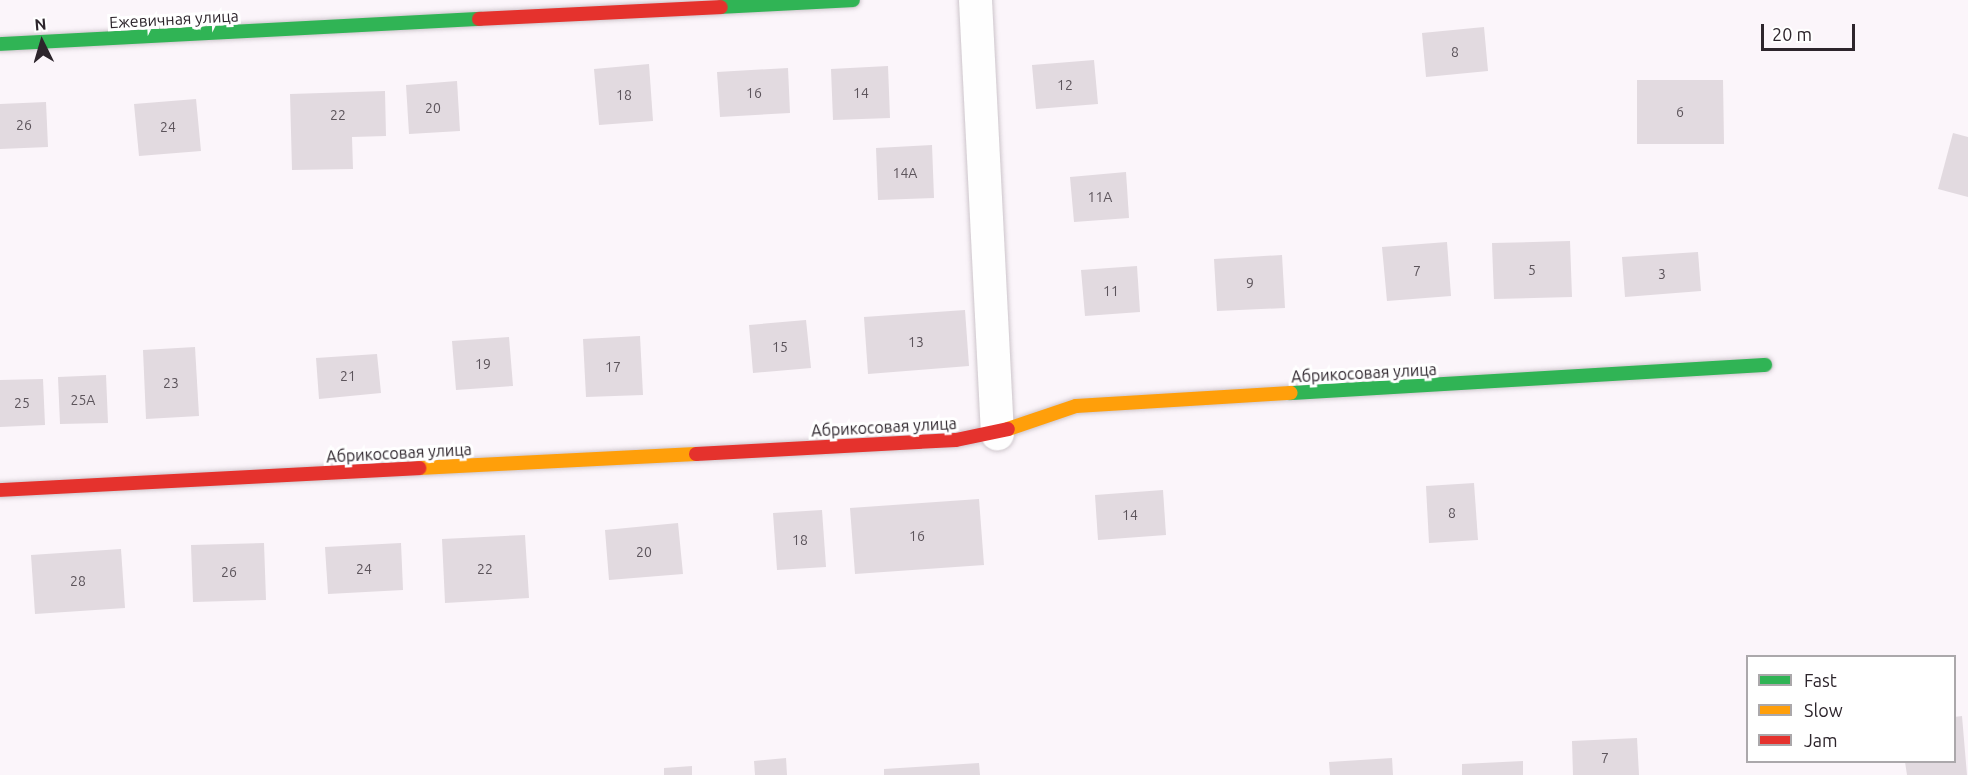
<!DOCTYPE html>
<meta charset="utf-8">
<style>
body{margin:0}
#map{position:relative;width:1968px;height:775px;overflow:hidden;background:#fbf5fa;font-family:Ubuntu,sans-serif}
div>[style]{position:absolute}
.building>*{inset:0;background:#e2dae0}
.roads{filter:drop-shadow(0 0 2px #cdc5cb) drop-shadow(0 0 2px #cdc5cb)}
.street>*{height:33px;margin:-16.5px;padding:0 16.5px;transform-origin:16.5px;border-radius:16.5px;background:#fefefe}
.fast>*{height:14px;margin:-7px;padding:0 7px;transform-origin:7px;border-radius:7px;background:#30b455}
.slow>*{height:14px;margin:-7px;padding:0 7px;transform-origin:7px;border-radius:7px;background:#ff9f0a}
.jam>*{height:14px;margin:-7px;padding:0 7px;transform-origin:7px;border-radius:7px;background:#e5322d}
span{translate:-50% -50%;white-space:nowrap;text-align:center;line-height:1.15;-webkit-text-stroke:6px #fff;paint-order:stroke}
.number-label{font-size:14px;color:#5c545b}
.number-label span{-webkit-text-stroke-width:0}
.street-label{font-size:16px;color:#2d252c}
.legend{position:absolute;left:1746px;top:655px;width:210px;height:108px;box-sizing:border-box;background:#fff;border:2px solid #aba8ab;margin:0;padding:8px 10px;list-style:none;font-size:18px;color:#2d252c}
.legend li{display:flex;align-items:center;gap:12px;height:30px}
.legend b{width:30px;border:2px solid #aba8ab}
.north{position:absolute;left:12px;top:12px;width:60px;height:60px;-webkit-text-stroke:4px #fff;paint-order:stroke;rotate:355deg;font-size:16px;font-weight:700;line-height:24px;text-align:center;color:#2d252c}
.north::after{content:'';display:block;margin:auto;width:21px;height:27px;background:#2d252c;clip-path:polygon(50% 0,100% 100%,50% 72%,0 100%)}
.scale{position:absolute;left:1761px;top:24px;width:94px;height:27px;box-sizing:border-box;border:3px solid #2d252c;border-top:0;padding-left:8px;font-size:18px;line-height:21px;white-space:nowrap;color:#2d252c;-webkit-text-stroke:4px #fff;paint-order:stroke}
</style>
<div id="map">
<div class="building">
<i style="clip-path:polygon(1484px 27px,1488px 71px,1426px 77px,1422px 33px)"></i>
<i style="clip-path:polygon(1094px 60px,1098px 104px,1036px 109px,1032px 65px)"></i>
<i style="clip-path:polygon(649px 64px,653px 121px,599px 125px,594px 69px)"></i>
<i style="clip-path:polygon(888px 66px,890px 118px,833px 120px,831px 69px)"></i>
<i style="clip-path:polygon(788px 68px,790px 113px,720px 117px,717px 72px)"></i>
<i style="clip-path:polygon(1637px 80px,1723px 80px,1724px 144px,1637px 144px)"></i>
<i style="clip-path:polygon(457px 81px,460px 131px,409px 134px,406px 85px)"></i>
<i style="clip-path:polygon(385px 91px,386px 136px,352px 137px,353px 169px,292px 170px,290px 94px)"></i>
<i style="clip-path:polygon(196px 99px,201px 151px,139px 156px,134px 104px)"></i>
<i style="clip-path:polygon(46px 102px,48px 147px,0 149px,0 104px)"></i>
<i style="clip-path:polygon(1953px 133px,1968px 137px,1968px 197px,1938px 189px)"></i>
<i style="clip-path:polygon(932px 145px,934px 198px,878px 200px,876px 148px)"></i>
<i style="clip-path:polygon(1126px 172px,1129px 218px,1074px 222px,1070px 177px)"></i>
<i style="clip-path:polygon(1570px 241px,1572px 297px,1494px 299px,1492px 243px)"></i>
<i style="clip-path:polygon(1447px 242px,1451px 296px,1387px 301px,1382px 247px)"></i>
<i style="clip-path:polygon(1698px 252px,1701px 291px,1625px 297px,1622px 257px)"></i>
<i style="clip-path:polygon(1282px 255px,1285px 308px,1217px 311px,1214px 259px)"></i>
<i style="clip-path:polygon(1137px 266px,1140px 312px,1085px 316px,1081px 270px)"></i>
<i style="clip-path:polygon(965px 310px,969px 366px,868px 374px,864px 317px)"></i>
<i style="clip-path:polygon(806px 320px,811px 368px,753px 373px,749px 325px)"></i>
<i style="clip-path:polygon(640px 336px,643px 395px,586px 397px,583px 339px)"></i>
<i style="clip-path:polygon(509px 337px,513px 386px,456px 390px,452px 341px)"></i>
<i style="clip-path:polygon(195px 347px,199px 416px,146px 419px,143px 350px)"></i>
<i style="clip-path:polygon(377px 354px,381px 393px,319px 399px,316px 358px)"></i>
<i style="clip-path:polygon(106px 375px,108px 423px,60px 424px,58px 377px)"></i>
<i style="clip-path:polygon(43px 379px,45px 425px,0 427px,0 380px)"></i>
<i style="clip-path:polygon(1474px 483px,1478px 540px,1429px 543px,1426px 486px)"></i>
<i style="clip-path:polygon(1163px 490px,1166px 535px,1098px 540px,1095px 495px)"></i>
<i style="clip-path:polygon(979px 499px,984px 565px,855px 574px,850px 508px)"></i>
<i style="clip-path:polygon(822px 510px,826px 567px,777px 570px,773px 513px)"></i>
<i style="clip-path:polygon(678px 523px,683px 574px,609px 580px,605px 530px)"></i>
<i style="clip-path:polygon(525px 535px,529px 598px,445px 603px,442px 539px)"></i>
<i style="clip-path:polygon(264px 543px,266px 600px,193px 602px,191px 545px)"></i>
<i style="clip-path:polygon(401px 543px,403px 590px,328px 594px,325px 547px)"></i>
<i style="clip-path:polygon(121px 549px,125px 608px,35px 614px,31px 555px)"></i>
<i style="clip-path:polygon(1962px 716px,1967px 775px,1907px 775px,1905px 762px,1954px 762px,1954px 717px)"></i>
<i style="clip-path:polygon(1637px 738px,1639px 775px,1573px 775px,1572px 741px)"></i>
<i style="clip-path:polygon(786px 758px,787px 775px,755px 775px,754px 761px)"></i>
<i style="clip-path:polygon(1392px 758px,1393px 775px,1330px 775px,1329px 762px)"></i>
<i style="clip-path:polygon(1523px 761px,1523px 775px,1462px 775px,1462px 764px)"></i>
<i style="clip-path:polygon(979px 763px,980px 775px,884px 775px,884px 769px)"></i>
<i style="clip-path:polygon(692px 766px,692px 775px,664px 775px,664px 768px)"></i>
</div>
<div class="roads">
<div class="street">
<i style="left:975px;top:0;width:434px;rotate:87.1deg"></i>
</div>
<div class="fast">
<i style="left:721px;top:7px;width:132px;rotate:-3deg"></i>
<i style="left:0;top:44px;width:480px;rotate:-3deg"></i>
<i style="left:1291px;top:393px;width:475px;rotate:-3.4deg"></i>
</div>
<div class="slow">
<i style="left:1008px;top:429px;width:72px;rotate:-18.7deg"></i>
<i style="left:1076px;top:406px;width:215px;rotate:-3.5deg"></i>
<i style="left:419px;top:468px;width:277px;rotate:-2.9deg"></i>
</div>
<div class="jam">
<i style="left:479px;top:19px;width:242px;rotate:-2.8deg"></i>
<i style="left:696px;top:454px;width:260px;rotate:-3.1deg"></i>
<i style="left:956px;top:440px;width:53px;rotate:-11.9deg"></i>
<i style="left:0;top:490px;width:420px;rotate:-3deg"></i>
</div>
</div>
<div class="number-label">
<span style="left:1455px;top:52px">8</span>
<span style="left:1065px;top:85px">12</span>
<span style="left:754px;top:93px">16</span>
<span style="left:861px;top:93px">14</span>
<span style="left:624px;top:95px">18</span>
<span style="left:433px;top:108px">20</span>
<span style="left:1680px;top:112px">6</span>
<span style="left:338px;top:115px">22</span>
<span style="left:24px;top:125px">26</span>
<span style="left:168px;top:127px">24</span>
<span style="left:905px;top:173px">14А</span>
<span style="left:1100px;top:197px">11А</span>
<span style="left:1532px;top:270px">5</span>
<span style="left:1417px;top:271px">7</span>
<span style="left:1662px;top:274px">3</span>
<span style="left:1250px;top:283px">9</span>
<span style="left:1111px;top:291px">11</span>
<span style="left:916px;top:342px">13</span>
<span style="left:780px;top:347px">15</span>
<span style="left:483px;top:364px">19</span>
<span style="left:613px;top:367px">17</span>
<span style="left:348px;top:376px">21</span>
<span style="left:171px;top:383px">23</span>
<span style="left:83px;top:400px">25А</span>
<span style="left:22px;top:403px">25</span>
<span style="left:1452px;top:513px">8</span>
<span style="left:1130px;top:515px">14</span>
<span style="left:917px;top:536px">16</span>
<span style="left:800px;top:540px">18</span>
<span style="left:644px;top:552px">20</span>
<span style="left:364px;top:569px">24</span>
<span style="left:485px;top:569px">22</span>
<span style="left:229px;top:572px">26</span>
<span style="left:78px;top:581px">28</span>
<span style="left:1605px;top:758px">7</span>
</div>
<div class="street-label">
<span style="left:174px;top:19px;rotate:-3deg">Ежевичная улица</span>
<span style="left:1364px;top:373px;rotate:-3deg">Абрикосовая улица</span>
<span style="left:884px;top:427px;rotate:-3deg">Абрикосовая улица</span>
<span style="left:399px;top:453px;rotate:-3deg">Абрикосовая улица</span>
</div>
<ul class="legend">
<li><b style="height:8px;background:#30b455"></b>Fast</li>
<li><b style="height:8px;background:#ff9f0a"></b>Slow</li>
<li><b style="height:8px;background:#e5322d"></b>Jam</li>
</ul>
<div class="north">N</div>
<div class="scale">20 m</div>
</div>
